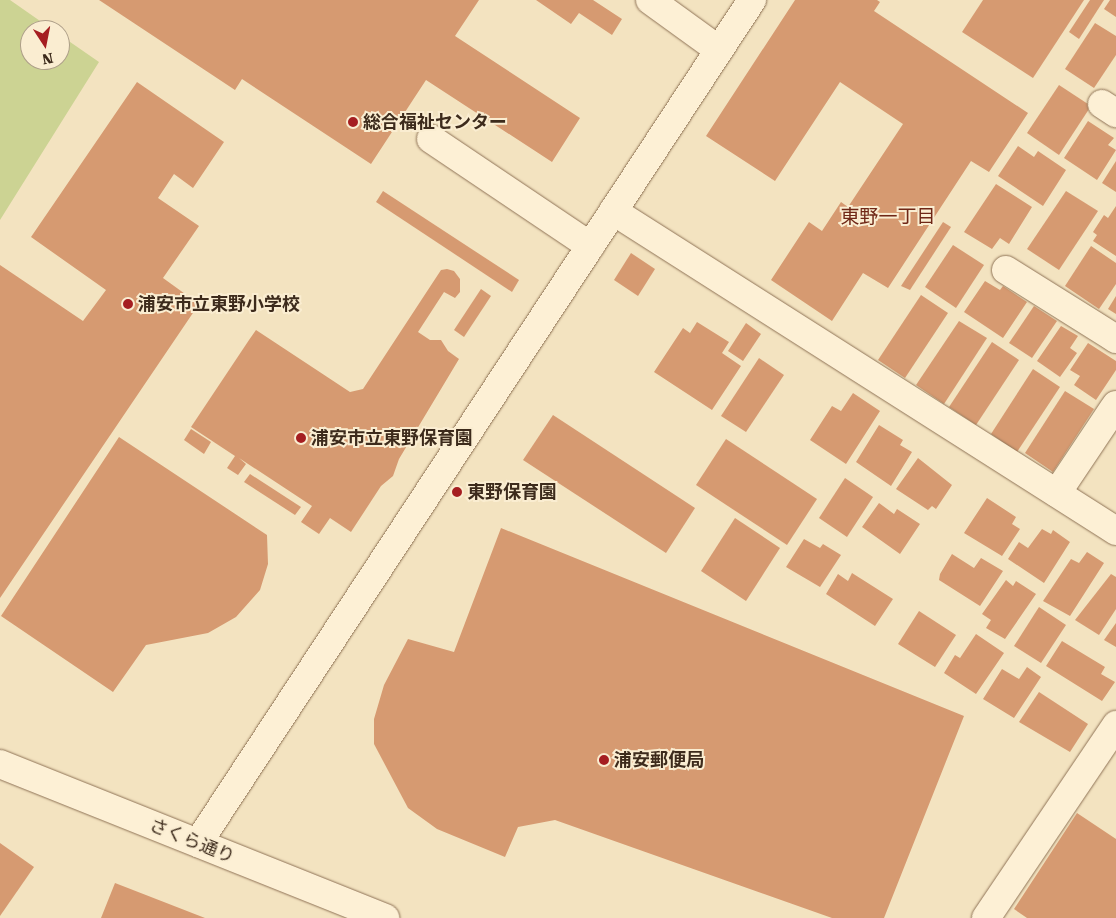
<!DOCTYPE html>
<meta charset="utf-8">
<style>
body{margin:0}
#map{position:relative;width:1116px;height:918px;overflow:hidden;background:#f3e3c0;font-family:"Roboto Serif","Noto Sans JP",serif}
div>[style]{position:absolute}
.green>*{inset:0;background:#ccd393}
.building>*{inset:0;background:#d69a71}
.roads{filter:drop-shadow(0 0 1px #8f7356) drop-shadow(0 0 1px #8f7356)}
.minor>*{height:28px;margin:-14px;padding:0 14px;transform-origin:14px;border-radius:14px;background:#fdf0d5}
.dots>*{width:14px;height:14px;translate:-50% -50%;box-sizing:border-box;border:2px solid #faedd1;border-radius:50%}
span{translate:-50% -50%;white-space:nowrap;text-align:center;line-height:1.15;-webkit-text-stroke:4px #faedd1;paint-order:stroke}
.poi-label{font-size:18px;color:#3d2b1c;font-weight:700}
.left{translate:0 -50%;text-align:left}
.street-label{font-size:18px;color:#3d2b1c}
.neighbourhood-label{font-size:19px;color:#6f2716}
.north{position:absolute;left:20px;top:20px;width:50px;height:50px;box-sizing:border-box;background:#faedd1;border:1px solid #ae9f89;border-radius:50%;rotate:169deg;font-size:14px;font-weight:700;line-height:20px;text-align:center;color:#3d2b1c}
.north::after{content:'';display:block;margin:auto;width:18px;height:22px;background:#a51e21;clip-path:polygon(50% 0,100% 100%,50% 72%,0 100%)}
</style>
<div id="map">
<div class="green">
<i style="clip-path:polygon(0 0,10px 0,53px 30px,30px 30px,30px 60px,60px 60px,60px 35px,99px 62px,0 220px)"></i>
</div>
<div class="building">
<i style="clip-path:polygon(99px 0,479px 0,455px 36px,580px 118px,552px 162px,426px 80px,371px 164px,242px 79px,235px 90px)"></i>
<i style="clip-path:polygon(536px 0,593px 0,622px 19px,612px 35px,579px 13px,571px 24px)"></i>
<i style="clip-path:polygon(795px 0,877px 0,880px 2px,874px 11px,1028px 113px,989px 172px,971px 161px,888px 288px,863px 273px,832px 321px,771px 280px,809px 222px,822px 231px,841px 202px,848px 207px,903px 124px,840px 82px,775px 181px,706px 136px)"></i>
<i style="clip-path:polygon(983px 0,1084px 0,1033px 78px,962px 32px)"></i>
<i style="clip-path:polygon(1090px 0,1104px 0,1079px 39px,1069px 32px)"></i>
<i style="clip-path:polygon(1110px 0,1116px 0,1116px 17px,1104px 9px)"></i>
<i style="clip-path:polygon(1095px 23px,1116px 36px,1116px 55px,1094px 88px,1065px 69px)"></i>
<i style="clip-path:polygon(137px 82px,224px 142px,193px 188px,174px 174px,158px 198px,199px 226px,163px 278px,199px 304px,0 598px,0 265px,83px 321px,106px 290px,31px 237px)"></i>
<i style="clip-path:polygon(1059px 85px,1091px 106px,1059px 155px,1027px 133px)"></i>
<i style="clip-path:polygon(1088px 121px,1114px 138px,1108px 145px,1116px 150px,1097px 180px,1064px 158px)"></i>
<i style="clip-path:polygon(1018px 146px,1034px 157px,1038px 151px,1066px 170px,1043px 206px,998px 176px)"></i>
<i style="clip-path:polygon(1116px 161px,1116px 192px,1102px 183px)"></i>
<i style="clip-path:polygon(996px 184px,1032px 207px,1009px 244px,1000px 238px,992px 249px,964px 232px)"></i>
<i style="clip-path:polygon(383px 191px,519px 280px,512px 292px,376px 202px)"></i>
<i style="clip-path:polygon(1066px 191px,1098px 211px,1059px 270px,1027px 249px)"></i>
<i style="clip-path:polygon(1116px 206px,1116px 256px,1093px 241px,1097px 235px,1093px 232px,1104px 215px,1108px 218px)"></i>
<i style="clip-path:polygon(943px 222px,951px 227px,910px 290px,901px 286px)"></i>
<i style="clip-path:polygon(953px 245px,984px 265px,956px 308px,925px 287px)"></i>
<i style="clip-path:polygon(1091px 246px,1116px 263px,1116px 284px,1099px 309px,1065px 286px)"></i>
<i style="clip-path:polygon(631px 253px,655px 269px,638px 296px,614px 280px)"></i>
<i style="clip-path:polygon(447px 269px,454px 271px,460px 279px,460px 292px,455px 298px,444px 292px,418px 332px,430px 340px,441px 340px,448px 351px,459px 359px,399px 459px,393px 476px,381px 486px,351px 532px,330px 518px,319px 534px,301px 522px,312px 506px,239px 458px,246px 464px,238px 475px,227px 468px,235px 456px,191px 427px,249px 340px,265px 351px,249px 340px,256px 330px,350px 392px,363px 389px,441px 270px)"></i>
<i style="clip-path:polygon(985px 281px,1000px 290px,1003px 286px,1027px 302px,1003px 338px,964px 312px)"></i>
<i style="clip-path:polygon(481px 289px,491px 296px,464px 337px,454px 330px)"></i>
<i style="clip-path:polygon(921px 295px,948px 313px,905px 378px,878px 360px)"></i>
<i style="clip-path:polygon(1116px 296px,1116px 314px,1108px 309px)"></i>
<i style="clip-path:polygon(1034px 306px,1057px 321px,1032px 358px,1009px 343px)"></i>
<i style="clip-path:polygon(959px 321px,987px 338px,944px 404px,916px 385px)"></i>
<i style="clip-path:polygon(697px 322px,729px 342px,722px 353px,741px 366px,712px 410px,654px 372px,683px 328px,690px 333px)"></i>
<i style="clip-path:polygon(746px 323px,761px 334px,743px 361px,728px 351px)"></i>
<i style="clip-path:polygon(1061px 326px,1078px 336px,1070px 348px,1077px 353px,1060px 377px,1037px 361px)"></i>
<i style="clip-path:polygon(992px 342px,1019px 360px,976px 425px,949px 407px)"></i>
<i style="clip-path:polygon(1088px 343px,1116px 361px,1116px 370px,1096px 400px,1074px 385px,1080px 376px,1070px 370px)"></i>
<i style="clip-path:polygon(759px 358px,784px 375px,746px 432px,721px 416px)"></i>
<i style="clip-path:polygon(1033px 369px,1060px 387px,1017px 452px,991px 434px)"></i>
<i style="clip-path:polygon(1065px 391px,1094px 409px,1053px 472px,1025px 453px)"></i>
<i style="clip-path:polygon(853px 393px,880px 411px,846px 464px,810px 440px,832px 406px,841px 411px)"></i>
<i style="clip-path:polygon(553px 415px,695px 508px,666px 553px,523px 460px)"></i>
<i style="clip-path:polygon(879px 425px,903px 440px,900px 445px,912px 452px,891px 486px,856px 462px)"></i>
<i style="clip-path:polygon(191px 429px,211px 442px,204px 454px,184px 440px)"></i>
<i style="clip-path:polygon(119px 437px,267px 535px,268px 564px,260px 590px,236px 617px,208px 633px,146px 645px,113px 692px,1px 616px)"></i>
<i style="clip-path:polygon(726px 439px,817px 499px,787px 545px,696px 485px)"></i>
<i style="clip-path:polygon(918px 458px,952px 485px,936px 509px,932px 506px,928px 510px,896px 489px)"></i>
<i style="clip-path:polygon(250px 474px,301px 507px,295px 515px,244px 482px)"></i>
<i style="clip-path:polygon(845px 478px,873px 497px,847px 537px,819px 518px)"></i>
<i style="clip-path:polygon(987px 498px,1016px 517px,1012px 524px,1020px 529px,1002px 556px,964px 533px)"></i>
<i style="clip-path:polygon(879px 503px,894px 514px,897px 509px,920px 524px,900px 554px,862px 527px)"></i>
<i style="clip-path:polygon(735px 518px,780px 548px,746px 601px,701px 571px)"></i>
<i style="clip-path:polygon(501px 528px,964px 716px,884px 918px,832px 918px,555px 820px,518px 827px,505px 857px,437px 829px,408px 808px,374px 744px,374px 719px,384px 685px,408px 639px,454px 652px)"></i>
<i style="clip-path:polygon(1042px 529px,1051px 534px,1053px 530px,1070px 542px,1044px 583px,1008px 559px,1019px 542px,1028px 548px)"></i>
<i style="clip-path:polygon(804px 539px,820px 548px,823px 544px,841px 555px,820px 587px,786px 567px)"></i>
<i style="clip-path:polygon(1087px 552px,1104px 563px,1070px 616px,1043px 601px,1071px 559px,1079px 563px)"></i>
<i style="clip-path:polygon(952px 554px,974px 568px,981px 558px,1003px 571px,980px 606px,939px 580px,940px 574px)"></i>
<i style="clip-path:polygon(852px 573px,893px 599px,875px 626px,826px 594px,838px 574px,848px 581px)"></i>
<i style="clip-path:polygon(1111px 574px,1116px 577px,1116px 609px,1099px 635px,1075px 620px)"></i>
<i style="clip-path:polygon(1006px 580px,1013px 586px,1016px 581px,1036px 594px,1005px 639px,986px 628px,991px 620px,982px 614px)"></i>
<i style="clip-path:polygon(1039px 607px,1066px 625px,1041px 663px,1014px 646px)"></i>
<i style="clip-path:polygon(919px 611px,956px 635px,935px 667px,898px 644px)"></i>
<i style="clip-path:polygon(1116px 623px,1116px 647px,1104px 640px)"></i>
<i style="clip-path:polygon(976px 634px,1004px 653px,976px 694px,944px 673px,955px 655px,960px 658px)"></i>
<i style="clip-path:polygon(1062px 641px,1105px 667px,1101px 674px,1115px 682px,1102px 701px,1046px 666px)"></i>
<i style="clip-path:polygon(1027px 667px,1041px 677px,1014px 718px,983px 699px,1002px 669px,1019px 679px)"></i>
<i style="clip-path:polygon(1039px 692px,1088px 724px,1070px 752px,1019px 722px)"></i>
<i style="clip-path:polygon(1077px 813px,1116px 839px,1116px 918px,1027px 918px,1014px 909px)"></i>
<i style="clip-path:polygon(0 843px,34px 867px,0 916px)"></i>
<i style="clip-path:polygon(115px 883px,205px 918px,101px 918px)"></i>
</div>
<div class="roads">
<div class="minor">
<i style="left:650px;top:0;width:85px;rotate:35.9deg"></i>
<i style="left:1102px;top:104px;width:17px;rotate:33deg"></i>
<i style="left:431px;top:139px;width:192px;rotate:33.9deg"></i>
<i style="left:613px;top:211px;width:596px;rotate:32.46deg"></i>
<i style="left:1006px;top:270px;width:130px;rotate:32.1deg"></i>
<i style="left:1057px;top:493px;width:106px;rotate:-56.2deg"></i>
<i style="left:0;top:764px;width:415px;rotate:21.8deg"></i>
<i style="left:198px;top:843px;width:1009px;rotate:-56.69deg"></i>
<i style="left:986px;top:918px;width:233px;rotate:-56deg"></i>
</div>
</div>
<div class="dots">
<i style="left:353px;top:122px;background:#a51e21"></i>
<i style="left:128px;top:304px;background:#a51e21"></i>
<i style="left:301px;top:438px;background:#a51e21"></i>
<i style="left:457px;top:492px;background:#a51e21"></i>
<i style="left:604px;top:760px;background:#a51e21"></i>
</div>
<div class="poi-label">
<span class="left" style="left:363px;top:122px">総合福祉センター</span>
<span class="left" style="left:138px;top:304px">浦安市立東野小学校</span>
<span class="left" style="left:311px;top:438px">浦安市立東野保育園</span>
<span class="left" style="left:467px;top:492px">東野保育園</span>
<span class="left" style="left:614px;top:760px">浦安郵便局</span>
</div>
<div class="street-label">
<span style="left:192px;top:841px;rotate:22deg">さくら通り</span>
</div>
<div class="neighbourhood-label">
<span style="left:888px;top:217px">東野一丁目</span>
</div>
<div class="north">N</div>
</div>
